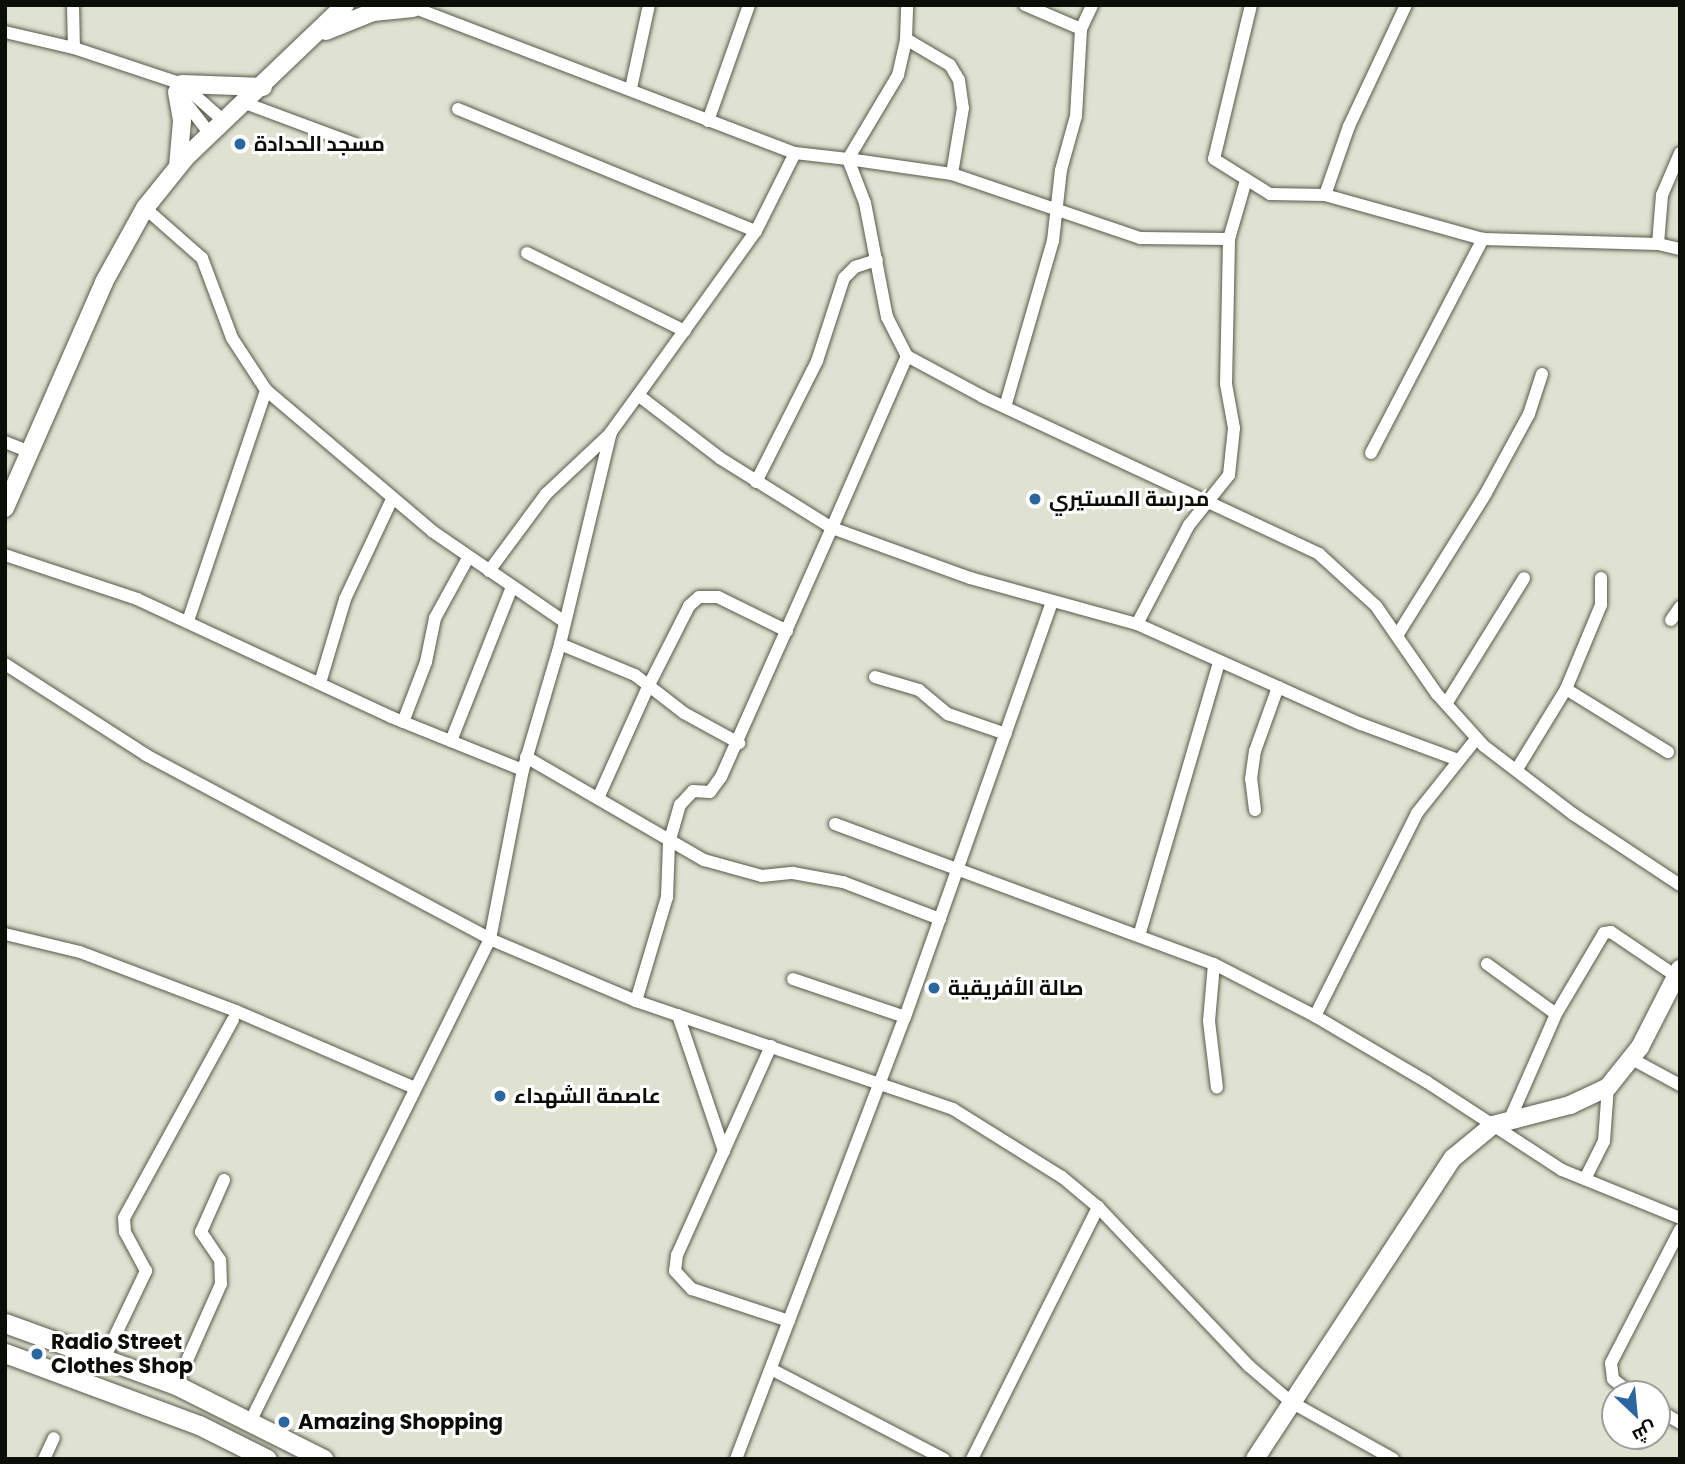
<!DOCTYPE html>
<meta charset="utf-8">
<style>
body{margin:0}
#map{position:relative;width:1685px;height:1464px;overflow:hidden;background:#dfe2d0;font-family:Poppins,Cairo,sans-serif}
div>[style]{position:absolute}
.roads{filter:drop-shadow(0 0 2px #575a4a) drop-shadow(0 0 2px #575a4a)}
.street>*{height:12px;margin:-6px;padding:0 6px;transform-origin:6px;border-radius:6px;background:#fff}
.secondary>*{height:18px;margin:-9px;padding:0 9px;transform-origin:9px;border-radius:9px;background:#fff}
.primary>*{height:19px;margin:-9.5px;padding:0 9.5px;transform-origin:9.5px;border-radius:9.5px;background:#fff}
.dots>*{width:19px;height:19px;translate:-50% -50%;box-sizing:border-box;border:4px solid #fff;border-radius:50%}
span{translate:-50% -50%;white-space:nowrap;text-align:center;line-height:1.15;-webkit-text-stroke:6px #fff;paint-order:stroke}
.poi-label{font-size:21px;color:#0b0d07;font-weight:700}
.left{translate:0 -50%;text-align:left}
.frame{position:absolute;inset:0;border:7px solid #0b0d07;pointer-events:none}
.north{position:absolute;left:1601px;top:1380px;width:70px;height:70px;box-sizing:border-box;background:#fff;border:2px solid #9d9e9c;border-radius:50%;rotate:154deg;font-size:19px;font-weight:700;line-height:28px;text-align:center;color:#0b0d07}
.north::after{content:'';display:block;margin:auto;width:24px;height:32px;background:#2c669e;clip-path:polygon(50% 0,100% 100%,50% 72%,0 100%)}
</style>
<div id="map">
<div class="roads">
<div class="street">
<i style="left:73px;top:5px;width:43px;rotate:88.7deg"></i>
<i style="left:407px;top:5px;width:415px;rotate:20.9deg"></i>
<i style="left:795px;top:153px;width:53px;rotate:6.5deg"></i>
<i style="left:848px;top:159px;width:47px;rotate:68.9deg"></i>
<i style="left:865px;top:203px;width:116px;rotate:79.1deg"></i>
<i style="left:887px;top:317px;width:44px;rotate:62.9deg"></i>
<i style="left:907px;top:356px;width:86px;rotate:28.3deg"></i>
<i style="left:983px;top:397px;width:371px;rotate:25deg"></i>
<i style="left:1319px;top:554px;width:77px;rotate:42.4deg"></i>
<i style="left:1376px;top:606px;width:107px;rotate:55.3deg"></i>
<i style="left:1437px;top:694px;width:70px;rotate:47.9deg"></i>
<i style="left:1484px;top:746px;width:112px;rotate:37.4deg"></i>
<i style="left:1573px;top:814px;width:128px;rotate:33.6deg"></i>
<i style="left:1025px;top:5px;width:61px;rotate:23.2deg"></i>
<i style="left:1251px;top:5px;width:158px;rotate:103.5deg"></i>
<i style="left:1214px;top:159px;width:66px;rotate:32deg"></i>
<i style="left:1270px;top:194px;width:55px;rotate:1deg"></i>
<i style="left:1406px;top:5px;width:134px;rotate:115.2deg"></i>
<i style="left:1349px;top:126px;width:73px;rotate:109.2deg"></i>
<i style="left:1325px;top:195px;width:164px;rotate:15.6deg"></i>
<i style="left:1483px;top:239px;width:175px;rotate:1.6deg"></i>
<i style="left:5px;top:32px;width:71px;rotate:13.1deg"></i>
<i style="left:74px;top:48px;width:114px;rotate:18.4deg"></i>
<i style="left:182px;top:84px;width:57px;rotate:41.5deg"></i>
<i style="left:906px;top:39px;width:51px;rotate:30.6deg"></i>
<i style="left:950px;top:65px;width:17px;rotate:59deg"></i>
<i style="left:959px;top:80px;width:28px;rotate:82deg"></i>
<i style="left:963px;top:108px;width:67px;rotate:99.5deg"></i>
<i style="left:631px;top:88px;width:85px;rotate:-77.8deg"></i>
<i style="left:180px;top:95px;width:49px;rotate:52.4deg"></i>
<i style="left:245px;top:103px;width:117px;rotate:20.4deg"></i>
<i style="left:458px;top:109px;width:322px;rotate:22.3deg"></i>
<i style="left:708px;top:121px;width:123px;rotate:-70.5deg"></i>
<i style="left:1680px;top:153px;width:46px;rotate:113.2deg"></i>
<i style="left:1662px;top:195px;width:49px;rotate:94.7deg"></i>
<i style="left:1658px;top:244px;width:23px;rotate:13deg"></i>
<i style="left:848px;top:159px;width:105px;rotate:8.2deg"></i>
<i style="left:952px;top:174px;width:199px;rotate:18.8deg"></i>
<i style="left:1140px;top:238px;width:89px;rotate:0.6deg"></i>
<i style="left:1229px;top:239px;width:61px;rotate:-73.9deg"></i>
<i style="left:848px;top:159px;width:98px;rotate:-59.2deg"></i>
<i style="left:898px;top:75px;width:37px;rotate:-77deg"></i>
<i style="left:906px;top:39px;width:34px;rotate:-88deg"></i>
<i style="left:145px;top:208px;width:76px;rotate:41.3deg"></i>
<i style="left:202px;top:258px;width:85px;rotate:69.4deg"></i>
<i style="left:232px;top:338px;width:62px;rotate:56.8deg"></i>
<i style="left:266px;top:390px;width:218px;rotate:40.3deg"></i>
<i style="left:432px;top:531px;width:161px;rotate:34.4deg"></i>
<i style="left:527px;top:253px;width:176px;rotate:26.3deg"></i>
<i style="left:907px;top:356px;width:188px;rotate:113.6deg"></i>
<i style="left:832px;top:528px;width:147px;rotate:19.9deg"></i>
<i style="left:970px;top:578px;width:173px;rotate:15.4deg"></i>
<i style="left:1137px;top:624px;width:112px;rotate:-62.3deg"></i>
<i style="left:1189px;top:525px;width:64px;rotate:-51.3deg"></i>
<i style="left:1229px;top:475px;width:47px;rotate:-83.9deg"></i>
<i style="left:1234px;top:428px;width:45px;rotate:-100.3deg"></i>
<i style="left:1226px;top:384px;width:145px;rotate:-88.8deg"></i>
<i style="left:1005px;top:407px;width:173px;rotate:-73.9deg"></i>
<i style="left:1053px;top:241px;width:71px;rotate:-83.6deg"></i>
<i style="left:1061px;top:170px;width:56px;rotate:-74.5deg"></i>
<i style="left:1076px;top:116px;width:87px;rotate:-86.7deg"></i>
<i style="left:1081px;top:29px;width:26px;rotate:-65deg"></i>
<i style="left:5px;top:442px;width:27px;rotate:22deg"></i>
<i style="left:1371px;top:453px;width:242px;rotate:-62.4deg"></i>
<i style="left:756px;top:482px;width:136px;rotate:-63.2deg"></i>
<i style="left:817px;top:361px;width:87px;rotate:-72deg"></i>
<i style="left:844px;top:278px;width:16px;rotate:-45deg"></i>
<i style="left:855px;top:267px;width:23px;rotate:-18deg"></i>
<i style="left:5px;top:555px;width:139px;rotate:18.4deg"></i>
<i style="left:137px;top:599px;width:280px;rotate:24.9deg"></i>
<i style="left:391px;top:717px;width:142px;rotate:21.9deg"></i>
<i style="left:489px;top:571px;width:96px;rotate:-53.5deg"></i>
<i style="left:546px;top:494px;width:89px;rotate:-43.2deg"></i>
<i style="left:1671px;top:620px;width:16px;rotate:-55deg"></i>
<i style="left:188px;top:621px;width:244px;rotate:-71.3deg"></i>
<i style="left:1137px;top:624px;width:245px;rotate:24.1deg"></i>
<i style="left:1361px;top:724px;width:103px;rotate:20.4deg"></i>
<i style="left:1398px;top:634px;width:166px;rotate:-58deg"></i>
<i style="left:1486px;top:493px;width:90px;rotate:-61.4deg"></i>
<i style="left:1529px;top:414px;width:42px;rotate:-72deg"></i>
<i style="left:560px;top:644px;width:81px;rotate:22.5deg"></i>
<i style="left:635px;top:675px;width:62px;rotate:37.8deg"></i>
<i style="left:684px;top:713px;width:63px;rotate:28.6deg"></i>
<i style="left:5px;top:664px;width:168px;rotate:32.8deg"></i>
<i style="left:146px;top:755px;width:390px;rotate:28.1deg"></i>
<i style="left:490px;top:939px;width:159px;rotate:23deg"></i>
<i style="left:636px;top:1001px;width:335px;rotate:18.8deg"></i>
<i style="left:953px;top:1109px;width:128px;rotate:32deg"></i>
<i style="left:1062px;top:1177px;width:47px;rotate:39.8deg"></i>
<i style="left:1098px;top:1207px;width:219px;rotate:46.5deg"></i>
<i style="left:1249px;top:1366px;width:55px;rotate:40.6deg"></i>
<i style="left:1291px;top:1402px;width:117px;rotate:29.2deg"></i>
<i style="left:875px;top:677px;width:46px;rotate:16.5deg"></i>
<i style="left:919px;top:690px;width:38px;rotate:40deg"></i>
<i style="left:948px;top:714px;width:61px;rotate:19deg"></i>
<i style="left:320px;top:683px;width:88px;rotate:-73.4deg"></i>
<i style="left:345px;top:599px;width:110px;rotate:-64.8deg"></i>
<i style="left:1566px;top:689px;width:120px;rotate:31.7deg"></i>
<i style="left:1446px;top:704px;width:148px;rotate:-58.2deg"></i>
<i style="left:403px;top:722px;width:64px;rotate:-69deg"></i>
<i style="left:426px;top:662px;width:45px;rotate:-78.4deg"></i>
<i style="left:435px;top:618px;width:68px;rotate:-61.2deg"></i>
<i style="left:451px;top:741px;width:166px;rotate:-68.4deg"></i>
<i style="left:526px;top:757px;width:206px;rotate:30.1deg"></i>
<i style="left:704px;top:860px;width:60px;rotate:15.4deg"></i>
<i style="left:762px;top:876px;width:31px;rotate:-6deg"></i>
<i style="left:793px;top:873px;width:51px;rotate:10.2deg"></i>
<i style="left:843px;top:882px;width:104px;rotate:20.9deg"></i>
<i style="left:1517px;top:769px;width:94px;rotate:-58.5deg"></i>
<i style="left:1566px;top:689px;width:91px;rotate:-67.4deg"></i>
<i style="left:1601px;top:605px;width:27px;rotate:-90deg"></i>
<i style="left:599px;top:796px;width:122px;rotate:-65.8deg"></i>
<i style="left:649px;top:685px;width:89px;rotate:-63.1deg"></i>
<i style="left:689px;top:606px;width:13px;rotate:-42deg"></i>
<i style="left:699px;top:597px;width:19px"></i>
<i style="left:718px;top:597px;width:77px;rotate:26.2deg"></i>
<i style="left:1255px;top:810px;width:31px;rotate:-97deg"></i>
<i style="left:1251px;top:779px;width:28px;rotate:-82deg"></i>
<i style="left:1255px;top:751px;width:68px;rotate:-70.2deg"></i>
<i style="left:835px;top:824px;width:404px;rotate:20.3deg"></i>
<i style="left:1214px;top:964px;width:114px;rotate:27.2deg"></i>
<i style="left:1315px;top:1016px;width:130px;rotate:30.5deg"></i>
<i style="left:1427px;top:1082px;width:161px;rotate:33.1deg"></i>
<i style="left:1562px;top:1170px;width:127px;rotate:22.1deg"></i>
<i style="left:5px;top:934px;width:77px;rotate:13.5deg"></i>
<i style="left:80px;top:952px;width:167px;rotate:20.7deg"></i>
<i style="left:236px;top:1011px;width:195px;rotate:23.3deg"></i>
<i style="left:1139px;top:936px;width:285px;rotate:-73.7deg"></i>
<i style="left:1214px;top:964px;width:57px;rotate:95deg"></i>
<i style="left:1209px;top:1021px;width:67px;rotate:83.2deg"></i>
<i style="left:1487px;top:964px;width:85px;rotate:35.9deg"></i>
<i style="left:793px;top:979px;width:118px;rotate:18.7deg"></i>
<i style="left:636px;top:1001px;width:109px;rotate:-73.4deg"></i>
<i style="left:667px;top:897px;width:54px;rotate:-87.9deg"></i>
<i style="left:669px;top:843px;width:40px;rotate:-74deg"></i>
<i style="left:680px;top:805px;width:19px;rotate:-47deg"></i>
<i style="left:693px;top:791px;width:17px;rotate:3deg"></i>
<i style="left:710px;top:792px;width:19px;rotate:-54deg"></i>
<i style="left:721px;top:777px;width:273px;rotate:-66deg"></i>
<i style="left:832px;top:528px;width:132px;rotate:-148deg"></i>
<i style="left:720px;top:458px;width:103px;rotate:-142.5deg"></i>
<i style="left:638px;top:395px;width:202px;rotate:-54.3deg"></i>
<i style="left:756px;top:231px;width:87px;rotate:-63.4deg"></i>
<i style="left:678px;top:1015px;width:144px;rotate:71.3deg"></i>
<i style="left:1315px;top:1016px;width:227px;rotate:-63.3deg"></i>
<i style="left:1417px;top:813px;width:95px;rotate:-51.4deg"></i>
<i style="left:771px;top:1046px;width:229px;rotate:114.2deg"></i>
<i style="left:677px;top:1255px;width:16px;rotate:97deg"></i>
<i style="left:675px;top:1271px;width:25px;rotate:47deg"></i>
<i style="left:692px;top:1289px;width:102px;rotate:18.3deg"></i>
<i style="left:1632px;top:1059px;width:55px;rotate:28.4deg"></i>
<i style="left:1510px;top:1119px;width:115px;rotate:-66.3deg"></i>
<i style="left:1556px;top:1014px;width:94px;rotate:-59.3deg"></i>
<i style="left:1604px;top:933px;width:7px;rotate:-8deg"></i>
<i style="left:1611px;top:932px;width:78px;rotate:34.1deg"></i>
<i style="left:1585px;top:1179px;width:42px;rotate:-63.4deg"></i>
<i style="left:1604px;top:1141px;width:54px;rotate:-85.8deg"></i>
<i style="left:104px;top:1359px;width:98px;rotate:-64.5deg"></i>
<i style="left:146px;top:1271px;width:44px;rotate:-118.3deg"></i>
<i style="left:125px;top:1232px;width:14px;rotate:-94deg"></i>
<i style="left:124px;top:1218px;width:226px;rotate:-61.2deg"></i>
<i style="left:771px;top:1369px;width:195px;rotate:27.5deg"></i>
<i style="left:176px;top:1385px;width:111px;rotate:-66deg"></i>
<i style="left:221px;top:1284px;width:24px;rotate:-92deg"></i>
<i style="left:220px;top:1260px;width:34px;rotate:-124deg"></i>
<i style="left:201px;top:1232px;width:57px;rotate:-66.1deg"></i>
<i style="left:1632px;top:1394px;width:24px;rotate:-142deg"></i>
<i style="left:1613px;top:1379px;width:16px;rotate:-97deg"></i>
<i style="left:1611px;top:1363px;width:150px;rotate:-62.6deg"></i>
<i style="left:1657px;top:1409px;width:27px;rotate:31deg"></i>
<i style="left:251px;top:1420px;width:537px;rotate:-63.58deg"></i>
<i style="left:490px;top:939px;width:172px;rotate:-79deg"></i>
<i style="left:523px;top:770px;width:131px;rotate:-73.6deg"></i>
<i style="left:560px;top:644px;width:218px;rotate:-76.5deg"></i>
<i style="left:611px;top:432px;width:46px;rotate:-53.9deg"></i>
<i style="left:44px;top:1459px;width:23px;rotate:-65deg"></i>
<i style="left:736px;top:1459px;width:473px;rotate:-69.1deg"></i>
<i style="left:905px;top:1017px;width:441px;rotate:-70.5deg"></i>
<i style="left:972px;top:1459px;width:282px;rotate:-63.4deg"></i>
</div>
<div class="secondary">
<i style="left:326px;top:31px;width:51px;rotate:-22deg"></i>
<i style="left:373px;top:12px;width:40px;rotate:-5.7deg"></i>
<i style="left:182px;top:84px;width:81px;rotate:2.1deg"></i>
<i style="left:177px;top:92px;width:29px;rotate:80deg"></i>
<i style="left:182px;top:121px;width:46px;rotate:95deg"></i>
<i style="left:5px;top:508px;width:247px;rotate:-66.3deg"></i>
<i style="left:104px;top:282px;width:85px;rotate:-61deg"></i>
<i style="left:145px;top:208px;width:65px;rotate:-51.2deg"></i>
<i style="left:186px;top:157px;width:220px;rotate:-43.7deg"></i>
<i style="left:1255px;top:1459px;width:360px;rotate:-56.7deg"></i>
<i style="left:1453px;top:1158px;width:52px;rotate:-39.5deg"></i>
<i style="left:1493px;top:1125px;width:80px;rotate:-14.6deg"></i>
<i style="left:1570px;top:1105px;width:42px;rotate:-25.3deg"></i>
<i style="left:1608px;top:1087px;width:51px;rotate:-51.3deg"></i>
<i style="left:1640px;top:1047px;width:88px;rotate:-62.9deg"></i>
</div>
<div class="primary">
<i style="left:5px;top:1323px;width:182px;rotate:19.9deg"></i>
<i style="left:176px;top:1385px;width:165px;rotate:26.6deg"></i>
<i style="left:5px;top:1353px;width:207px;rotate:20.4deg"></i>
<i style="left:199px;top:1425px;width:76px;rotate:26.6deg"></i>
</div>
</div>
<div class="dots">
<i style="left:240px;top:144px;background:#2c669e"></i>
<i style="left:1035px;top:499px;background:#2c669e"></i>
<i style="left:934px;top:988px;background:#2c669e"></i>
<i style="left:500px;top:1096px;background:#2c669e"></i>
<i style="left:37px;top:1354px;background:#2c669e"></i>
<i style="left:284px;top:1422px;background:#2c669e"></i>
</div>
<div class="poi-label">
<span class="left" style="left:254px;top:144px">مسجد الحدادة</span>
<span class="left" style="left:1049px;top:499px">مدرسة المستيري</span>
<span class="left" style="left:948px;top:988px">صالة الأفريقية</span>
<span class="left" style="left:514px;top:1096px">عاصمة الشهداء</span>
<span class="left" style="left:51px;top:1354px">Radio Street<br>Clothes Shop</span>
<span class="left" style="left:298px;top:1422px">Amazing Shopping</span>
</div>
<div class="frame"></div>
<div class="north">ش</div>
</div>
